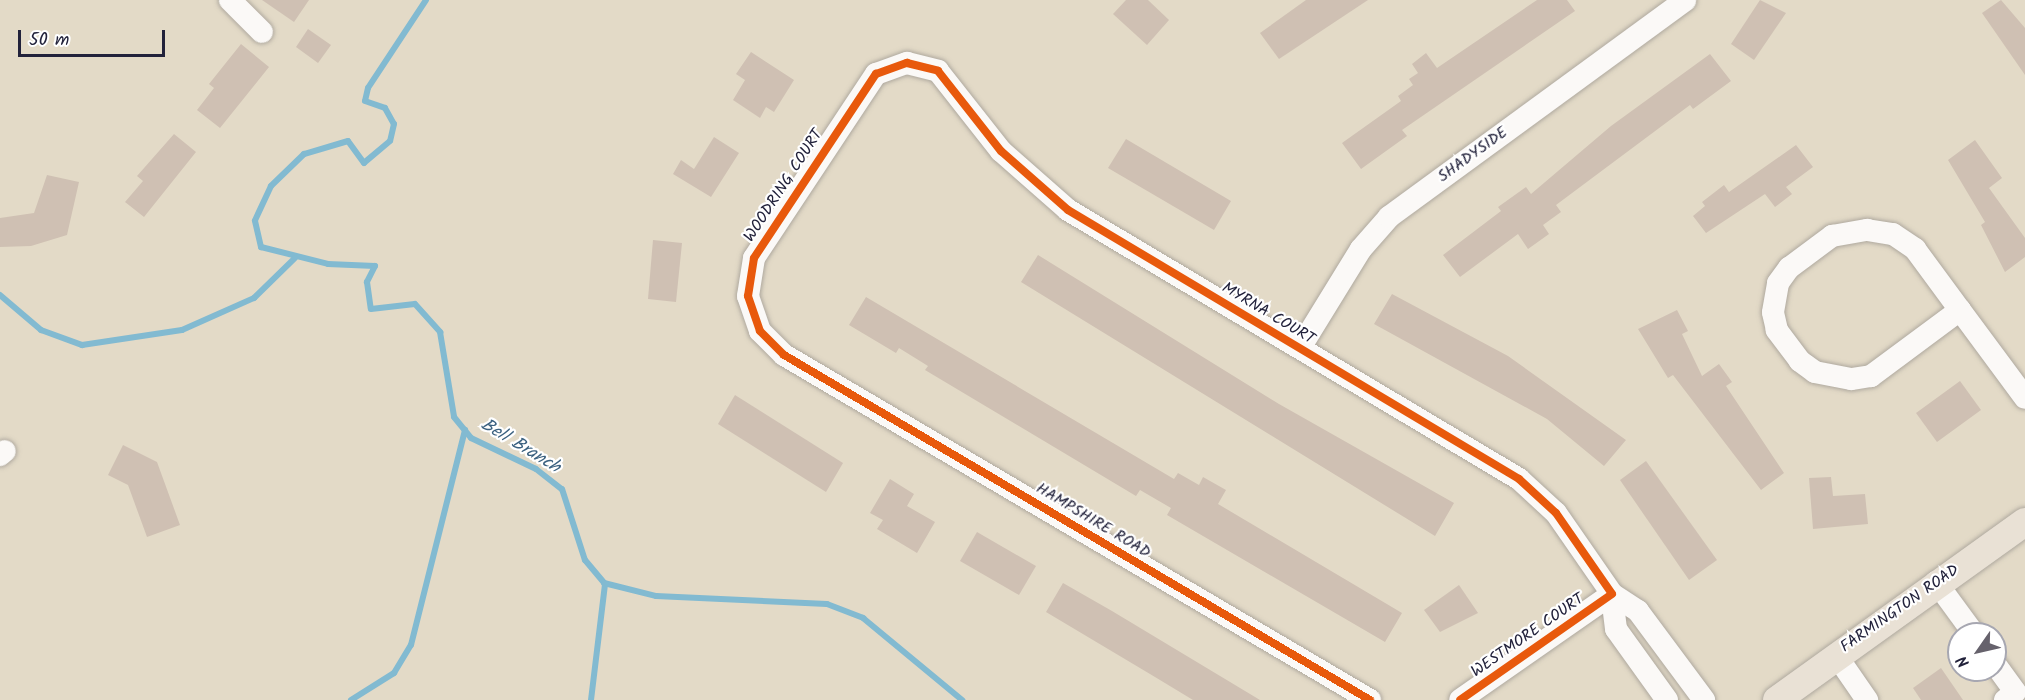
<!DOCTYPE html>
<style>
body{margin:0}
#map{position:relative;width:2025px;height:700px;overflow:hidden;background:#e3dac7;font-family:Kalam,sans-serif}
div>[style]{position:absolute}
.stream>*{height:6px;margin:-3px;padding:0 3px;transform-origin:3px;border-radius:3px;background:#82bad1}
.building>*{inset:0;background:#cfc0b3}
.roads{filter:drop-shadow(0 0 2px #afa99f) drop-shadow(0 0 2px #afa99f)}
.minor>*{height:22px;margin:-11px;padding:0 11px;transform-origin:11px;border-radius:11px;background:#fbf9f7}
.major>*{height:28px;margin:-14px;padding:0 14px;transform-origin:14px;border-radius:14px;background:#e9e1d5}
.cycleway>*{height:8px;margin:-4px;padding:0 4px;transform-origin:4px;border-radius:4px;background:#e8590c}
span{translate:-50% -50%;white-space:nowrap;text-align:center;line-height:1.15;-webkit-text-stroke:4.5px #fff;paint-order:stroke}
.street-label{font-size:16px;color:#22223b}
.water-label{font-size:18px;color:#3b6180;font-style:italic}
.north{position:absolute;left:1947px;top:622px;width:60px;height:60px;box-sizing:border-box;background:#fff;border:2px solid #a7a7b1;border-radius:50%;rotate:236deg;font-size:16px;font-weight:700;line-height:24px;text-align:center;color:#22223b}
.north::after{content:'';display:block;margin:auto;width:21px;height:27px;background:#66626c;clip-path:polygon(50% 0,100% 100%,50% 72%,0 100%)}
.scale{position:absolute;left:18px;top:30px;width:147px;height:27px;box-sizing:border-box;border:3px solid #22223b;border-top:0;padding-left:8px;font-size:18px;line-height:21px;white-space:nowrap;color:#22223b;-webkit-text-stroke:4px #fff;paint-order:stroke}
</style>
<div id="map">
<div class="stream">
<i style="left:426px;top:0;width:105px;rotate:123.4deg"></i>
<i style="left:368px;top:88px;width:13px;rotate:103deg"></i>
<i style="left:365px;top:101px;width:21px;rotate:19deg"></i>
<i style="left:385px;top:108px;width:18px;rotate:61deg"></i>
<i style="left:394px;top:124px;width:17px;rotate:103deg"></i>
<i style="left:390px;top:141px;width:34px;rotate:140deg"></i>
<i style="left:364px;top:163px;width:27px;rotate:-126deg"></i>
<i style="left:348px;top:141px;width:46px;rotate:163.5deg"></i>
<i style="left:304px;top:154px;width:46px;rotate:135.9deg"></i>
<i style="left:271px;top:186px;width:38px;rotate:115deg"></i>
<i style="left:255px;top:221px;width:27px;rotate:77deg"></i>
<i style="left:261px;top:247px;width:69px;rotate:14.2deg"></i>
<i style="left:328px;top:264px;width:47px;rotate:2.4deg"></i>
<i style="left:375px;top:266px;width:18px;rotate:117deg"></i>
<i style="left:367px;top:282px;width:27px;rotate:82deg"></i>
<i style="left:371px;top:309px;width:44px;rotate:-6.5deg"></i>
<i style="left:415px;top:304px;width:38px;rotate:48deg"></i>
<i style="left:440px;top:332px;width:86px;rotate:80.6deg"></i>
<i style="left:454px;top:417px;width:27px;rotate:51deg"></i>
<i style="left:471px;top:438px;width:72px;rotate:25.5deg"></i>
<i style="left:536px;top:469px;width:33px;rotate:38deg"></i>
<i style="left:562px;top:489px;width:75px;rotate:72.1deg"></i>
<i style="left:585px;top:560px;width:30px;rotate:50deg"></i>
<i style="left:604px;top:583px;width:54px;rotate:14deg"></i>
<i style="left:656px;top:596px;width:171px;rotate:2.7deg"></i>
<i style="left:827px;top:604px;width:39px;rotate:21deg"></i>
<i style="left:863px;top:618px;width:129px;rotate:39.6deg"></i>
<i style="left:0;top:295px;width:54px;rotate:40.5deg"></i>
<i style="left:41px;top:330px;width:44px;rotate:20.1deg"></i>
<i style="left:82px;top:345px;width:101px;rotate:-8.5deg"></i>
<i style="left:182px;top:330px;width:79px;rotate:-24deg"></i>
<i style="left:254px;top:298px;width:57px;rotate:-44.3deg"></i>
<i style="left:351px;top:700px;width:51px;rotate:-32.1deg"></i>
<i style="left:394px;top:673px;width:33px;rotate:-59deg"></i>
<i style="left:411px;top:645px;width:222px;rotate:-75.9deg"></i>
<i style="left:591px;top:700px;width:117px;rotate:-83.1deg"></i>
</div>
<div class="building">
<i style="clip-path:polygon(262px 0,309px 0,294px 22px)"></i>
<i style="clip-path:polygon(1126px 0,1148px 0,1169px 20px,1147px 45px,1113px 14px)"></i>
<i style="clip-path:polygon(1306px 0,1368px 0,1279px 59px,1260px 33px)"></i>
<i style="clip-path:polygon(1537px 0,1567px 0,1575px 11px,1402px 130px,1407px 136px,1361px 169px,1342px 143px,1401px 101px,1398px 96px,1413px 85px,1409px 79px,1418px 73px,1412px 64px,1426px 53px,1437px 68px)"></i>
<i style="clip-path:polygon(1760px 0,1786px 13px,1754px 60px,1731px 44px)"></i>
<i style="clip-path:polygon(2001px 0,2025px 28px,2025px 75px,1982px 13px)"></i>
<i style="clip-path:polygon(308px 29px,331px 45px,318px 63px,296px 47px)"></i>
<i style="clip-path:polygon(241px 44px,269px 67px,220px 128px,197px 110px,214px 88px,209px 84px)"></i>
<i style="clip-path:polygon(751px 52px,794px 80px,774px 112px,766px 107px,760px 118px,733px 100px,745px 80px,736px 74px)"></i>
<i style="clip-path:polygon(1710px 54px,1731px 81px,1693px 109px,1690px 105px,1556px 205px,1561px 212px,1543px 225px,1549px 234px,1528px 249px,1518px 234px,1460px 277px,1443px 255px,1501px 211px,1498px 207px,1526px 187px,1531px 194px,1611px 126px)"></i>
<i style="clip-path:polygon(174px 134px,196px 152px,144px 217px,125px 202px,143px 181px,137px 176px)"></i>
<i style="clip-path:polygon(714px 137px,739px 153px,711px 197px,673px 174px,681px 160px,694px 169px)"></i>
<i style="clip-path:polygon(1126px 139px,1231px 201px,1214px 230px,1108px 168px)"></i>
<i style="clip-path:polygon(1975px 140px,2002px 178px,1989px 188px,2025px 238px,2025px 257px,2005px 272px,1981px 225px,1985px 222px,1948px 160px)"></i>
<i style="clip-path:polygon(1796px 145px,1813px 167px,1786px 187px,1792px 194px,1775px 207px,1765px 194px,1706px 233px,1693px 216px,1705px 206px,1702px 202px,1724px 185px,1729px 192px)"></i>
<i style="clip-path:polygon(47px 175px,79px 182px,67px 235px,31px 246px,0 247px,0 218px,34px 213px)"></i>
<i style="clip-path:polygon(653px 240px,682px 243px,676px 302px,648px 299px)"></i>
<i style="clip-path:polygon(1038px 255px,1279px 404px,1454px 503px,1435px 536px,1021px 282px)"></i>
<i style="clip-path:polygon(1392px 294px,1508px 356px,1626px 440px,1604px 466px,1547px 419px,1374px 324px)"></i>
<i style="clip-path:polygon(866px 297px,1174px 479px,1178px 473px,1199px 485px,1203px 477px,1226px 490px,1218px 504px,1402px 613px,1385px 642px,1167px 515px,1171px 508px,1140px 490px,1136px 496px,925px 370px,928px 366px,899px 348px,896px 353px,849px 325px)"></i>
<i style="clip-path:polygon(1677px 310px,1688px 331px,1682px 334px,1702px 376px,1719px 364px,1732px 382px,1726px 386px,1784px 473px,1761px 490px,1673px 375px,1668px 378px,1638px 329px)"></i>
<i style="clip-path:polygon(1960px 381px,1981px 410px,1937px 442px,1916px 413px)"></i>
<i style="clip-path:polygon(735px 395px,843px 463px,826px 492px,718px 424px)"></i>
<i style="clip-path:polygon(123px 445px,157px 462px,180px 525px,147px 537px,128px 485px,108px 475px)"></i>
<i style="clip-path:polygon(1646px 461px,1717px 560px,1689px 580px,1620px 480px)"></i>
<i style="clip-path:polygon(1831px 477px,1833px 496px,1865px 494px,1868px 524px,1813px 529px,1809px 478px)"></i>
<i style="clip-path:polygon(890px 479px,914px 494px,907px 506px,935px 522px,917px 553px,877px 529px,883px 520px,870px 513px)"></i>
<i style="clip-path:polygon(977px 532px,1036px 566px,1019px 595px,960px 561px)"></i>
<i style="clip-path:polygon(1063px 583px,1112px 611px,1260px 700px,1193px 700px,1155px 677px,1046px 612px)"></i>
<i style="clip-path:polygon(1459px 585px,1478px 613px,1440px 632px,1424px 610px)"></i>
<i style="clip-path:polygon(1941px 668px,1963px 700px,1921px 700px,1913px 688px)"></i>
</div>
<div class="roads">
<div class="minor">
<i style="left:230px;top:0;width:45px;rotate:45deg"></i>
<i style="left:1960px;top:310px;width:111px;rotate:143.4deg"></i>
<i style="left:1871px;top:376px;width:20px;rotate:171deg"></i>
<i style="left:1851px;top:379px;width:37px;rotate:-169deg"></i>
<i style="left:1815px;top:372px;width:19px;rotate:-144deg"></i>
<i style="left:1800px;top:361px;width:39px;rotate:-127deg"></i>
<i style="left:1777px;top:330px;width:18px;rotate:-103deg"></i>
<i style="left:1773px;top:312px;width:29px;rotate:-80deg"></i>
<i style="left:1778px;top:283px;width:19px;rotate:-54deg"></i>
<i style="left:1789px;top:268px;width:54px;rotate:-36.7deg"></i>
<i style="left:1832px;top:236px;width:36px;rotate:-10deg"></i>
<i style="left:1867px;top:230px;width:26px;rotate:9deg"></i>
<i style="left:1893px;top:234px;width:27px;rotate:34deg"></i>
<i style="left:1915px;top:249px;width:76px;rotate:53.6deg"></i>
<i style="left:1960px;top:310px;width:109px;rotate:53.5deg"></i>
<i style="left:1300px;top:348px;width:116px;rotate:-58.4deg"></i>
<i style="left:1361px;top:249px;width:43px;rotate:-48.8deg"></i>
<i style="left:1389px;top:217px;width:367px;rotate:-36.2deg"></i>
<i style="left:0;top:455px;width:6px;rotate:-39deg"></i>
<i style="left:1936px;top:582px;width:64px;rotate:53.8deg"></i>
<i style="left:1836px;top:655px;width:55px;rotate:55.4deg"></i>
<i style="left:1995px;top:664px;width:34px;rotate:54deg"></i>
<i style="left:2015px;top:692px;width:13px;rotate:141deg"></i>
<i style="left:1370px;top:700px;width:680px;rotate:-149.51deg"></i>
<i style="left:784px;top:355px;width:34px;rotate:-135deg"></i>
<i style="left:760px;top:331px;width:37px;rotate:-109deg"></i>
<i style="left:748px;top:296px;width:38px;rotate:-81deg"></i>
<i style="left:754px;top:258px;width:221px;rotate:-56.5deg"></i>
<i style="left:876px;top:74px;width:33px;rotate:-20deg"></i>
<i style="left:907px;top:63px;width:32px;rotate:14deg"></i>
<i style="left:938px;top:71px;width:102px;rotate:51.8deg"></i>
<i style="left:1001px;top:151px;width:89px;rotate:41.4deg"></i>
<i style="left:1068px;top:210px;width:525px;rotate:30.81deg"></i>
<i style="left:1519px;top:479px;width:50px;rotate:42.6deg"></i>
<i style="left:1556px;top:513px;width:98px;rotate:55.3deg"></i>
<i style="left:1612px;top:594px;width:185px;rotate:145.1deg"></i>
<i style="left:1667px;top:700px;width:87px;rotate:-125.7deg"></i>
<i style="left:1616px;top:629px;width:35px;rotate:-97deg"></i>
<i style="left:1612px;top:594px;width:31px;rotate:33deg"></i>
<i style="left:1638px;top:611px;width:111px;rotate:53.4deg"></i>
</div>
<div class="major">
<i style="left:1777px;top:700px;width:305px;rotate:-35.7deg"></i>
</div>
</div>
<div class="cycleway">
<i style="left:1370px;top:700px;width:680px;rotate:-149.51deg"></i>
<i style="left:784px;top:355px;width:34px;rotate:-135deg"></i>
<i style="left:760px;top:331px;width:37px;rotate:-109deg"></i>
<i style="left:748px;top:296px;width:38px;rotate:-81deg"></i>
<i style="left:754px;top:258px;width:221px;rotate:-56.5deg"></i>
<i style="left:876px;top:74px;width:33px;rotate:-20deg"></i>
<i style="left:907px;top:63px;width:32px;rotate:14deg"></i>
<i style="left:938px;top:71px;width:102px;rotate:51.8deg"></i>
<i style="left:1001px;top:151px;width:89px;rotate:41.4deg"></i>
<i style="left:1068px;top:210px;width:525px;rotate:30.81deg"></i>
<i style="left:1519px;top:479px;width:50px;rotate:42.6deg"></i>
<i style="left:1556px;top:513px;width:98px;rotate:55.3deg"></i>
<i style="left:1612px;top:594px;width:185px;rotate:145.1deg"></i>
</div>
<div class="street-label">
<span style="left:1473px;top:155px;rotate:-36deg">SHADYSIDE</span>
<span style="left:784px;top:186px;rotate:-57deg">WOODRING COURT</span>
<span style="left:1268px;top:314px;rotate:31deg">MYRNA COURT</span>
<span style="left:1093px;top:521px;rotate:31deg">HAMPSHIRE ROAD</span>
<span style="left:1900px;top:609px;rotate:-35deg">FARMINGTON ROAD</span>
<span style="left:1528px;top:636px;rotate:-35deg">WESTMORE COURT</span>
</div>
<div class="water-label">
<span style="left:520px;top:447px;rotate:31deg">Bell Branch</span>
</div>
<div class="north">N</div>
<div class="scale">50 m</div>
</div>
